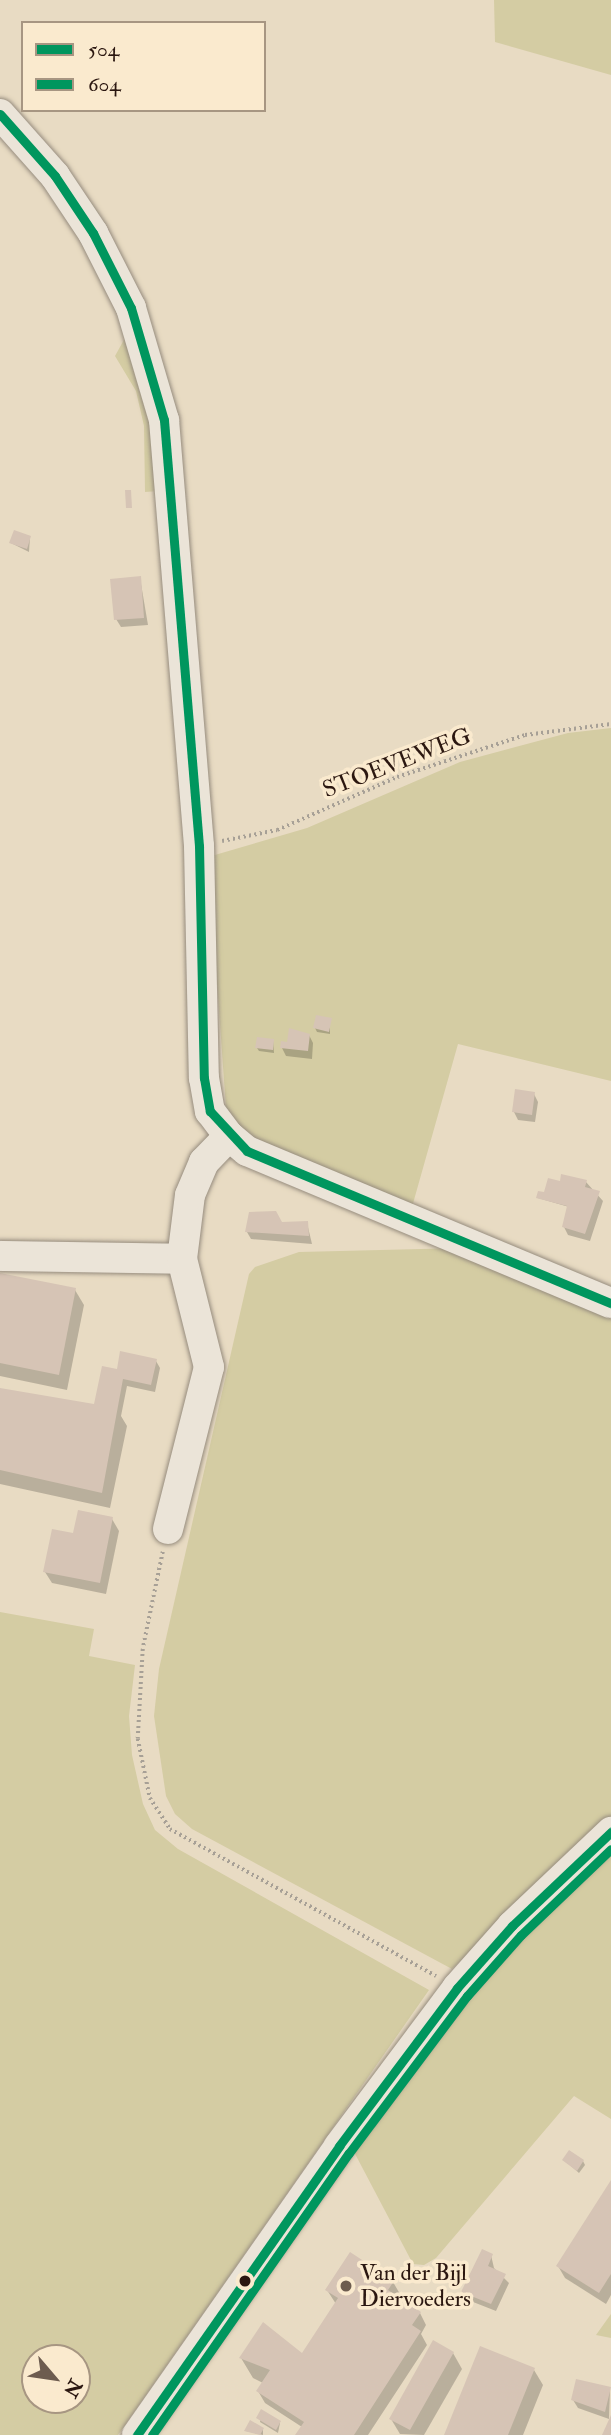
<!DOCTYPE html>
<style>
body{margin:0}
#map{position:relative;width:611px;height:2435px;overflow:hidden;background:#e8dbc3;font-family:"IM FELL Double Pica",serif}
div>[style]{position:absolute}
.green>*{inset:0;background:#d4cca3}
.shadow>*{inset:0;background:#0003}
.building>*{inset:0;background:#d6c4b5}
.path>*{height:3.5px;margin-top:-1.75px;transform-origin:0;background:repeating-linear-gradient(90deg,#a7a096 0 2px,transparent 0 5.5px)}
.roads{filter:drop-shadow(0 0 2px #968c7e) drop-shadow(0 0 2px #968c7e)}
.minor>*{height:30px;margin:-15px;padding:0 15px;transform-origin:15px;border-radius:15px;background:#ebe4d8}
.bus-1>*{height:9px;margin:-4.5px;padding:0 4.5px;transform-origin:4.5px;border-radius:4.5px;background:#00965e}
.bus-2>*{height:9px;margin:-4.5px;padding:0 4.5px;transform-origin:4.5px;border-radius:4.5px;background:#00965e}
.dots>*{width:19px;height:19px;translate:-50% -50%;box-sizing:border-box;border:4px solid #faeace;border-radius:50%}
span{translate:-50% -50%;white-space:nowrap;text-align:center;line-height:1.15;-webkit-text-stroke:7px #faeace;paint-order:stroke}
.street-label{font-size:23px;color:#2b1710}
.poi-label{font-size:23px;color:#2b1710}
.left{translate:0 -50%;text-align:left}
.legend{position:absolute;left:21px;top:21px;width:245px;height:91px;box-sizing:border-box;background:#faeace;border:2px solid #a79682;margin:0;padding:9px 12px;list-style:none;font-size:21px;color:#2b1710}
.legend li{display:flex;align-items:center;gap:14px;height:35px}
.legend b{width:35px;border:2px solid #a79682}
.north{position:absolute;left:21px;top:2344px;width:70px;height:70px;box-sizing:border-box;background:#faeace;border:2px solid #a79682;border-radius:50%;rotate:119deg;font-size:19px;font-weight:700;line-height:28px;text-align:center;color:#2b1710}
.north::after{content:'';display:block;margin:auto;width:24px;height:32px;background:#6d5c4f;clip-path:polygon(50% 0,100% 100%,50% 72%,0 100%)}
</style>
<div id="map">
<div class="green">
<i style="clip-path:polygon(494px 0,611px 0,611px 75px,495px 42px)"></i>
<i style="clip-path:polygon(131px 327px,146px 381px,159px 491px,145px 492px,144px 426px,136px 391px,115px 356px)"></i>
<i style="clip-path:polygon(611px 728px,611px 1081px,458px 1044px,412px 1207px,239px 1131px,226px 1108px,208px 857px,307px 828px,460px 762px,568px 733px)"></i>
<i style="clip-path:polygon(462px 1248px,611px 1310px,611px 1816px,452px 1969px,192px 1829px,175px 1814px,166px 1796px,154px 1716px,159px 1669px,249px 1274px,255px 1267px,299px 1252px)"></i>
<i style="clip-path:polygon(evenodd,0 1612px,94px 1629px,89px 1656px,135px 1665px,129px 1716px,132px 1755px,143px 1804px,155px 1830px,178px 1849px,429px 1990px,118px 2435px,0 2435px,0 1612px,35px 2358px,77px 2358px,77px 2400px,35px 2400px,35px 2358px)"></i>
<i style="clip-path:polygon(611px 1853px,611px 2119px,574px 2096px,436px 2258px,424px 2265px,413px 2264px,353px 2150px,473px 1987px)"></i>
<i style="clip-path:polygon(611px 2314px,611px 2338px,596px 2335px)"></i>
</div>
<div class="shadow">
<i style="clip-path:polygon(30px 537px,29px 552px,11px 543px)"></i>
<i style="clip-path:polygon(140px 578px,148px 625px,121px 627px,116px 619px)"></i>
<i style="clip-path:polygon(330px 1019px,330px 1034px,317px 1032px,315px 1028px)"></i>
<i style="clip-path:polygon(309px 1035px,313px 1043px,312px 1059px,286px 1056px,282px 1048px)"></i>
<i style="clip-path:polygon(273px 1040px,274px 1053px,259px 1051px,257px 1048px)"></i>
<i style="clip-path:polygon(534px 1094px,538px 1102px,535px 1122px,518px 1120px,514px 1112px)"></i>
<i style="clip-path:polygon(586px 1182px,603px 1201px,590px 1241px,568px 1235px,564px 1227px,569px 1207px,538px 1198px)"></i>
<i style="clip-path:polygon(307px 1223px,312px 1244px,251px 1239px,247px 1232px)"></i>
<i style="clip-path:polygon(0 1275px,75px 1290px,84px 1305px,67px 1390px,0 1376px)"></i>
<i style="clip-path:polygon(156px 1361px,160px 1368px,155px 1392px,127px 1386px,121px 1416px,127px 1426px,110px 1508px,0 1484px,0 1389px,97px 1407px,118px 1371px)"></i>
<i style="clip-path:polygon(112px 1519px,119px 1531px,106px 1594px,52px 1583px,45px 1572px,74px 1535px)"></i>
<i style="clip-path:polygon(564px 2160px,583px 2161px,585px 2165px,579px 2173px)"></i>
<i style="clip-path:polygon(611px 2183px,611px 2295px,606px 2304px,565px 2278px,558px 2266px)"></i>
<i style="clip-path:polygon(491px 2255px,494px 2268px,509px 2283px,496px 2311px,468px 2300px,463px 2292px)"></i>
<i style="clip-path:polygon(393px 2282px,400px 2294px,397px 2298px,420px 2313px,426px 2325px,421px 2334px,427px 2345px,368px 2435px,297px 2435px,302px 2427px,265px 2403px,258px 2391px,263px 2383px,253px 2378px,241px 2358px,303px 2355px,336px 2304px,327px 2290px)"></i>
<i style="clip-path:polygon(453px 2353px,462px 2369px,424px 2435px,400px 2434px,391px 2419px)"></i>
<i style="clip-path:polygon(534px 2370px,543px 2385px,523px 2435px,446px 2435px)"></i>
<i style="clip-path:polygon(610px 2389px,609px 2419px,578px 2408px,573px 2400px)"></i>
<i style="clip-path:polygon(262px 2412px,280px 2423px,278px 2433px,260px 2422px)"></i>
<i style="clip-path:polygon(263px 2429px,263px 2435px,246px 2431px)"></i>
</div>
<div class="building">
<i style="clip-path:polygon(125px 490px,131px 490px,132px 508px,126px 508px)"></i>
<i style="clip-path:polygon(14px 530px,31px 536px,27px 549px,9px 543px)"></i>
<i style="clip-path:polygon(141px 576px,144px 618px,114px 620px,110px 579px)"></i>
<i style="clip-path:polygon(316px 1015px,332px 1018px,329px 1032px,313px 1028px)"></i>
<i style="clip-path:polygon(289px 1028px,310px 1034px,308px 1051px,280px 1048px,281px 1041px,287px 1042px)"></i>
<i style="clip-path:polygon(257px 1037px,274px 1039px,273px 1050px,255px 1048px)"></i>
<i style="clip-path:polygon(515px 1089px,535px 1092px,532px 1115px,512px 1112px)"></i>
<i style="clip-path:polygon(561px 1174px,587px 1180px,585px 1187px,600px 1191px,585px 1234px,562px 1227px,567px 1206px,536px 1198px,538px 1191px,544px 1192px,548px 1178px,560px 1181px)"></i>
<i style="clip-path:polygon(276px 1211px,282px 1222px,308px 1221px,309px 1236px,245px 1232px,249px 1212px)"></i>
<i style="clip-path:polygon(0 1273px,76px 1288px,59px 1375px,0 1363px)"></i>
<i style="clip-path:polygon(120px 1351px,157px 1359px,151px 1385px,123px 1379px,102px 1493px,0 1470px,0 1388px,94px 1404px,102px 1366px,117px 1369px)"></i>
<i style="clip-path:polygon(78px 1510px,113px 1517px,100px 1583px,43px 1572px,52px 1529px,73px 1533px)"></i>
<i style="clip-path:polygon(569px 2150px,584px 2160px,577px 2171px,562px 2160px)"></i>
<i style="clip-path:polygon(611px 2180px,611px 2274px,599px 2293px,556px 2266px)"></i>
<i style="clip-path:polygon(482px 2249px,493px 2254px,488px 2266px,506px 2274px,491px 2304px,461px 2292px)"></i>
<i style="clip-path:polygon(350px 2252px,394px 2281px,388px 2290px,421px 2312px,412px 2325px,421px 2331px,354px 2435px,295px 2435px,304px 2422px,256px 2391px,270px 2370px,239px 2358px,263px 2322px,302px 2353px,338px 2298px,325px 2290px)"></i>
<i style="clip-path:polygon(433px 2340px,454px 2352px,410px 2430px,389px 2419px)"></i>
<i style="clip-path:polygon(480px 2346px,535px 2368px,508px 2435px,444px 2435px)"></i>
<i style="clip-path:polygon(576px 2379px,611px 2387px,605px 2412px,571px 2400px)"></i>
<i style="clip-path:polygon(261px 2409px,281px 2421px,276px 2430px,256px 2418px)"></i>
<i style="clip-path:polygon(611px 2415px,611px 2435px,602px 2435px)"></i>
<i style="clip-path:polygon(250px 2420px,264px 2428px,260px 2435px,244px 2431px)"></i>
</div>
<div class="path">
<i style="left:222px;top:841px;width:56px;rotate:-11.3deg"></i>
<i style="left:277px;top:830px;width:131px;rotate:-23.8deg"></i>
<i style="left:397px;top:777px;width:135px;rotate:-18.2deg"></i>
<i style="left:525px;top:735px;width:87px;rotate:-7.3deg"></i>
<i style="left:163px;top:1552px;width:99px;rotate:101.7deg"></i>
<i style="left:143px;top:1649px;width:90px;rotate:93.2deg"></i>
<i style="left:138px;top:1739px;width:60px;rotate:78.5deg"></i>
<i style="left:150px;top:1798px;width:37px;rotate:57deg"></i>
<i style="left:170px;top:1829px;width:304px;rotate:28.9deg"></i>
</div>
<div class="roads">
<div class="minor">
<i style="left:0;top:114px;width:83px;rotate:48.4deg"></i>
<i style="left:55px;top:176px;width:69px;rotate:56.3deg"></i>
<i style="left:93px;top:233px;width:84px;rotate:63.1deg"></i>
<i style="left:131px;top:308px;width:117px;rotate:73.6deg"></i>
<i style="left:164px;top:420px;width:427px;rotate:85.3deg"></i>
<i style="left:199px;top:846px;width:232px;rotate:88.8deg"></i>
<i style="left:204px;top:1078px;width:34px;rotate:80deg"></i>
<i style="left:210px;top:1111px;width:31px;rotate:53deg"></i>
<i style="left:229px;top:1136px;width:23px;rotate:40deg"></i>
<i style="left:247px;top:1151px;width:394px;rotate:22.7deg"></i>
<i style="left:0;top:1256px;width:182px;rotate:0.9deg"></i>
<i style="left:168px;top:1529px;width:167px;rotate:-75.8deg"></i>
<i style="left:209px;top:1367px;width:111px;rotate:-104deg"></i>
<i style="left:182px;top:1259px;width:64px;rotate:-82.9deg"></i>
<i style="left:190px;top:1195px;width:36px;rotate:-67deg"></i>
<i style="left:204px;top:1162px;width:36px;rotate:-46deg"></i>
<i style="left:137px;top:2435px;width:353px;rotate:-55deg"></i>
<i style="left:339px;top:2146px;width:197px;rotate:-53.2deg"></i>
<i style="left:457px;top:1988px;width:83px;rotate:-48.4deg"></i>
<i style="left:512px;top:1926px;width:137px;rotate:-43.5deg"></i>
</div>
</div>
<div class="bus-1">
<i style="left:0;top:114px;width:83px;rotate:48.4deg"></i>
<i style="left:55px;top:176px;width:69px;rotate:56.3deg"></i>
<i style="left:93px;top:233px;width:84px;rotate:63.1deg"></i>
<i style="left:131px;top:308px;width:117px;rotate:73.6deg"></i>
<i style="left:164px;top:420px;width:427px;rotate:85.3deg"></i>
<i style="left:199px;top:846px;width:232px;rotate:88.8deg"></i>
<i style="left:204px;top:1078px;width:34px;rotate:80deg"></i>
<i style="left:210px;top:1111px;width:54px;rotate:47.2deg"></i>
<i style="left:247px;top:1151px;width:394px;rotate:22.7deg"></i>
<i style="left:137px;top:2435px;width:353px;rotate:-55deg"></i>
<i style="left:339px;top:2146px;width:197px;rotate:-53.2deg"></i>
<i style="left:457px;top:1988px;width:83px;rotate:-48.4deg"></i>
<i style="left:512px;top:1926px;width:137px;rotate:-43.5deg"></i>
</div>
<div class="bus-2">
<i style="left:152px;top:2435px;width:344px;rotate:-55.1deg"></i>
<i style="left:349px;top:2153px;width:196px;rotate:-53.1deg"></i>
<i style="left:467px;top:1996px;width:81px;rotate:-48.5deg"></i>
<i style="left:521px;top:1935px;width:124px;rotate:-43.7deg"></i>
</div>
<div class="dots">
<i style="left:245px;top:2281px;background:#2b1710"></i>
<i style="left:346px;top:2286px;background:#6d5c4f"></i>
</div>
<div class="street-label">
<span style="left:397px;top:763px;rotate:-21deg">STOEVEWEG</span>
</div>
<div class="poi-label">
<span class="left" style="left:360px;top:2286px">Van der Bijl<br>Diervoeders</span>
</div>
<ul class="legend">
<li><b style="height:9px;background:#00965e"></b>504</li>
<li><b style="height:9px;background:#00965e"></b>604</li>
</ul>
<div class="north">N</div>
</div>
